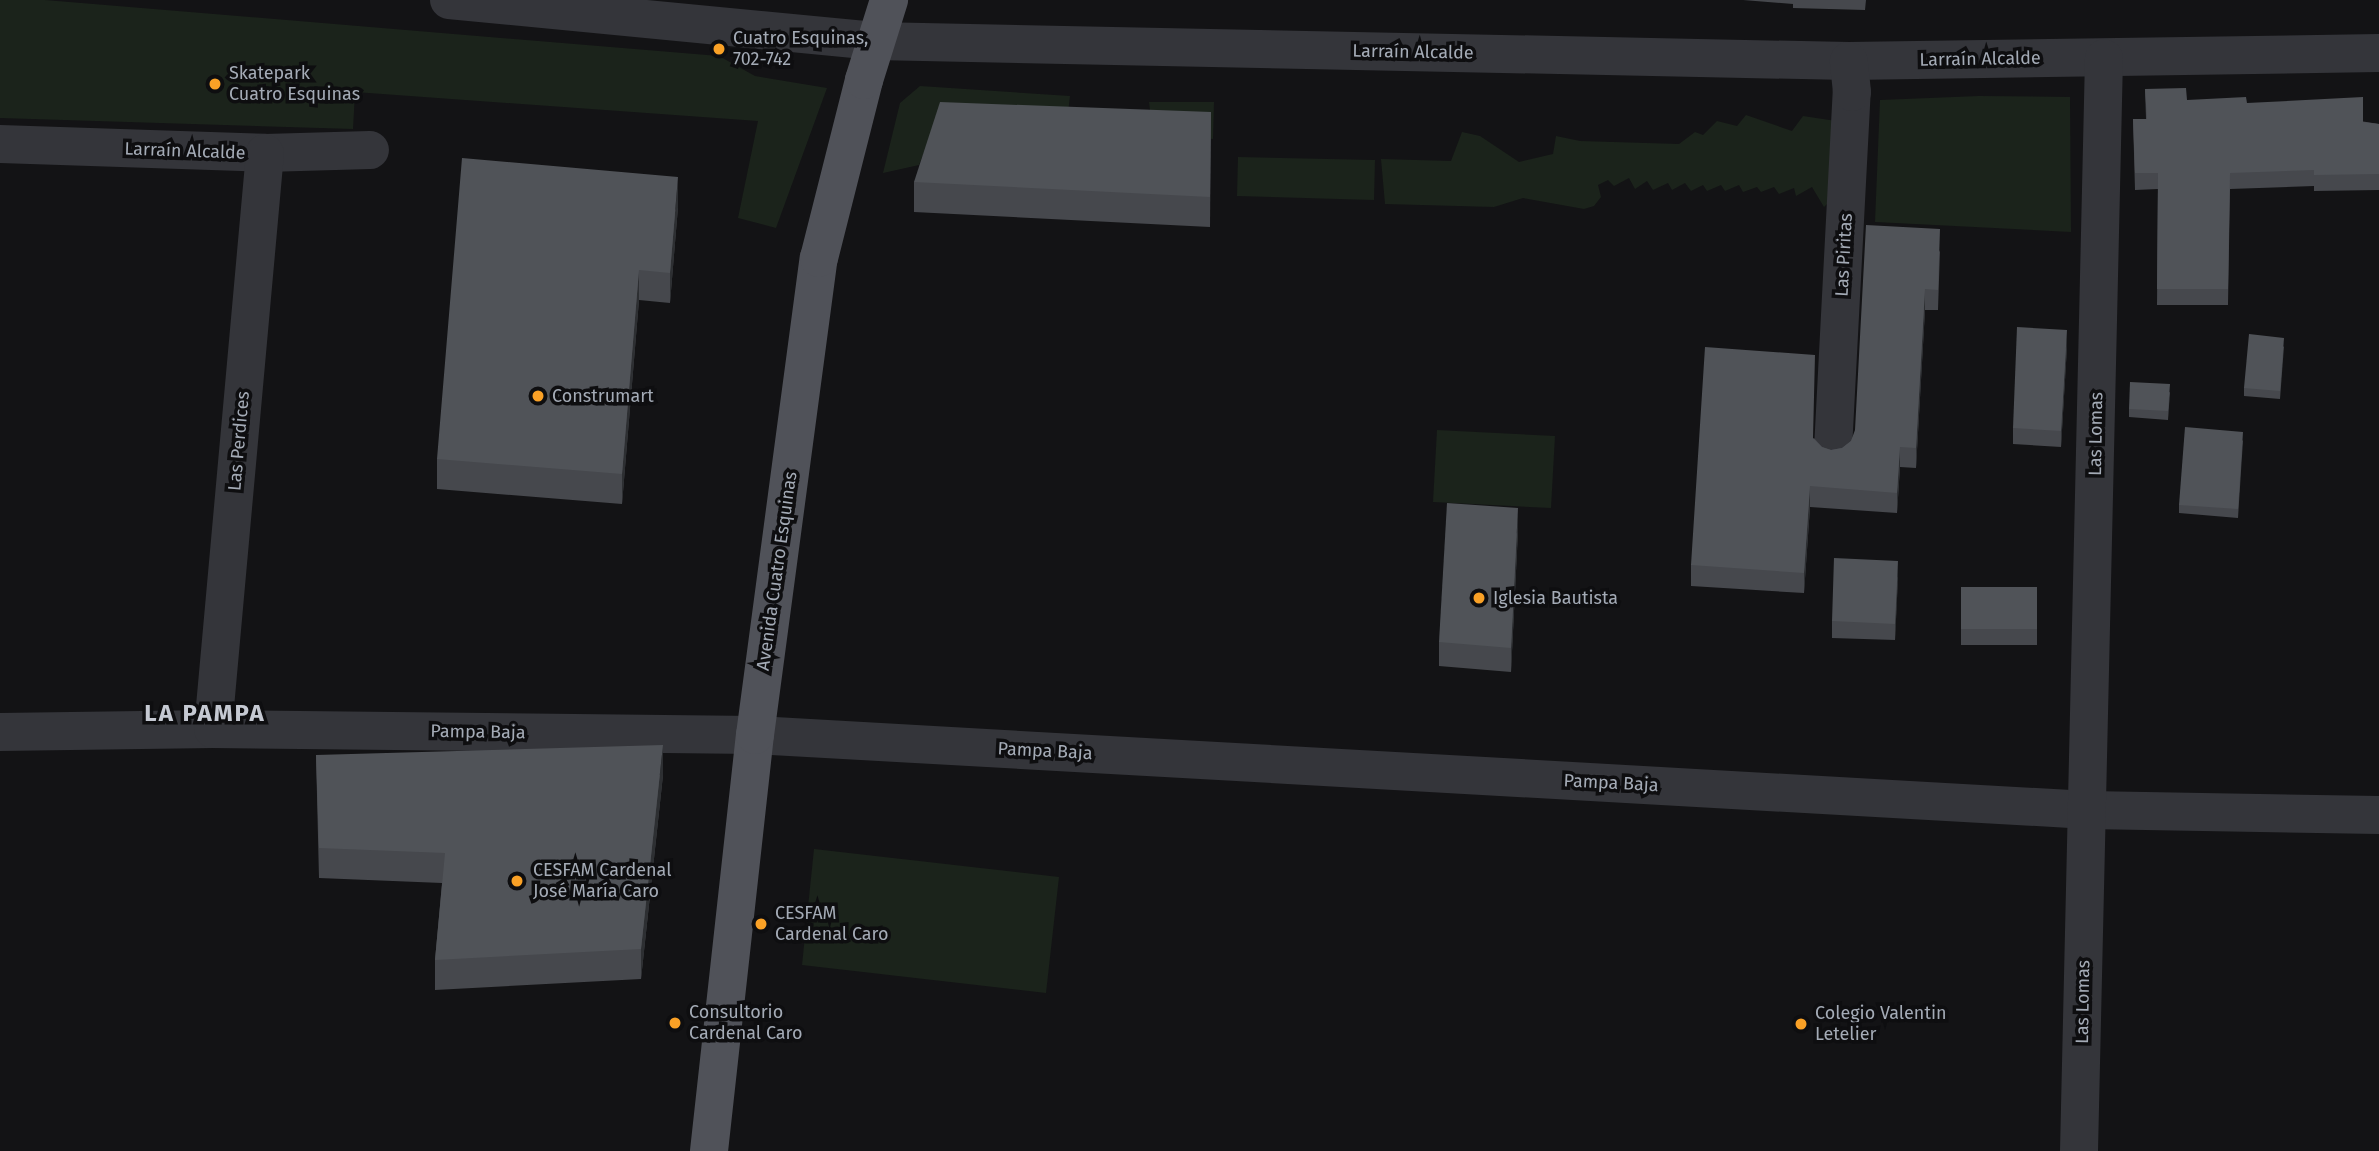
<!DOCTYPE html>
<meta charset="utf-8">
<style>
body{margin:0}
#map{position:relative;width:2379px;height:1151px;overflow:hidden;background:#131315;font-family:"Fira Sans",sans-serif}
div>[style]{position:absolute}
.green>*{inset:0;background:#1b231b}
.minor>*{height:38px;margin:-19px;padding:0 19px;transform-origin:19px;border-radius:19px;background:#34353a}
.major>*{height:38px;margin:-19px;padding:0 19px;transform-origin:19px;border-radius:19px;background:#505259}
.wall>*{inset:0;background:#46484d}
.shaded-wall>*{inset:0;background:#2d2f32}
.building>*{inset:0;background:#505358}
.dots>*{width:19px;height:19px;translate:-50% -50%;box-sizing:border-box;border:4px solid #0e0e10;border-radius:50%}
span{translate:-50% -50%;white-space:nowrap;text-align:center;line-height:1.15;-webkit-text-stroke:7px #0e0e10;paint-order:stroke}
.poi-label{font-size:18px;color:#a4abb6}
.left{translate:0 -50%;text-align:left}
.street-label{font-size:18px;color:#a4abb6}
.district-label{font-size:24px;color:#c5c9d2;font-weight:700;letter-spacing:2px}
</style>
<div id="map">
<div class="green">
<i style="clip-path:polygon(0 0,45px 0,719px 56px,755px 76px,827px 88px,776px 228px,738px 218px,758px 121px,355px 92px,353px 129px,0 118px)"></i>
<i style="clip-path:polygon(920px 86px,1070px 96px,1067px 122px,930px 137px,919px 165px,883px 173px,900px 103px)"></i>
<i style="clip-path:polygon(1979px 96px,2070px 97px,2071px 232px,1875px 222px,1880px 100px)"></i>
<i style="clip-path:polygon(1149px 102px,1214px 102px,1213px 139px,1153px 135px)"></i>
<i style="clip-path:polygon(1746px 115px,1792px 131px,1803px 116px,1836px 121px,1836px 195px,1824px 207px,1812px 187px,1796px 196px,1794px 188px,1779px 194px,1774px 187px,1761px 192px,1757px 187px,1743px 192px,1739px 185px,1725px 191px,1721px 185px,1707px 191px,1703px 185px,1691px 191px,1685px 183px,1672px 190px,1668px 183px,1653px 190px,1647px 181px,1635px 189px,1629px 178px,1614px 186px,1608px 180px,1598px 185px,1601px 197px,1594px 206px,1584px 209px,1523px 198px,1494px 207px,1385px 204px,1381px 159px,1451px 161px,1462px 132px,1480px 136px,1519px 162px,1553px 154px,1556px 136px,1580px 141px,1679px 144px,1695px 132px,1703px 135px,1717px 121px,1737px 126px)"></i>
<i style="clip-path:polygon(1238px 157px,1375px 160px,1374px 200px,1237px 196px)"></i>
<i style="clip-path:polygon(1437px 430px,1555px 436px,1551px 508px,1433px 502px)"></i>
<i style="clip-path:polygon(814px 849px,1059px 877px,1046px 993px,802px 965px)"></i>
</div>
<div class="minor">
<i style="left:449px;top:0;width:428px;rotate:5.5deg"></i>
<i style="left:875px;top:41px;width:974px;rotate:1.18deg"></i>
<i style="left:1849px;top:61px;width:530px;rotate:-0.86deg"></i>
<i style="left:0;top:144px;width:265px;rotate:1.9deg"></i>
<i style="left:265px;top:153px;width:105px;rotate:-1.6deg"></i>
<i style="left:1833px;top:449px;width:358px;rotate:-87deg"></i>
<i style="left:1852px;top:92px;width:31px;rotate:-96deg"></i>
<i style="left:213px;top:729px;width:578px;rotate:-84.84deg"></i>
<i style="left:0;top:732px;width:213px;rotate:-0.8deg"></i>
<i style="left:213px;top:729px;width:542px;rotate:0.63deg"></i>
<i style="left:755px;top:735px;width:1335px;rotate:3.22deg"></i>
<i style="left:2088px;top:810px;width:291px;rotate:1deg"></i>
<i style="left:2079px;top:1151px;width:1093px;rotate:-88.69deg"></i>
</div>
<div class="major">
<i style="left:709px;top:1151px;width:419px;rotate:-83.7deg"></i>
<i style="left:755px;top:735px;width:481px;rotate:-82.4deg"></i>
<i style="left:819px;top:258px;width:184px;rotate:-75.8deg"></i>
<i style="left:864px;top:80px;width:84px;rotate:-72.6deg"></i>
</div>
<div class="wall">
<i style="clip-path:polygon(1743px 0,1866px 0,1865px 10px,1793px 8px,1793px 4px)"></i>
<i style="clip-path:polygon(2145px 89px,2187px 100px,2247px 103px,2379px 124px,2379px 190px,2314px 191px,2314px 186px,2230px 189px,2228px 305px,2157px 305px,2158px 189px,2135px 190px,2133px 119px,2146px 119px)"></i>
<i style="clip-path:polygon(1211px 112px,1210px 227px,914px 212px,914px 182px)"></i>
<i style="clip-path:polygon(678px 207px,670px 303px,639px 300px,622px 504px,437px 489px,437px 459px)"></i>
<i style="clip-path:polygon(1940px 250px,1938px 310px,1925px 310px,1916px 468px,1900px 467px,1897px 513px,1810px 507px,1804px 593px,1691px 586px,1691px 565px,1814px 438px,1822px 447px,1831px 450px,1842px 448px,1851px 441px)"></i>
<i style="clip-path:polygon(2067px 346px,2061px 447px,2013px 444px,2013px 428px)"></i>
<i style="clip-path:polygon(2284px 346px,2280px 399px,2244px 396px,2244px 388px)"></i>
<i style="clip-path:polygon(2170px 392px,2168px 420px,2129px 417px,2129px 409px)"></i>
<i style="clip-path:polygon(2243px 440px,2238px 518px,2179px 513px,2179px 505px)"></i>
<i style="clip-path:polygon(1518px 531px,1511px 672px,1439px 666px,1439px 642px)"></i>
<i style="clip-path:polygon(1898px 577px,1895px 640px,1832px 638px,1832px 621px)"></i>
<i style="clip-path:polygon(1961px 587px,2037px 587px,2037px 645px,1961px 645px)"></i>
<i style="clip-path:polygon(316px 755px,663px 775px,641px 979px,435px 990px,435px 960px,442px 883px,319px 878px)"></i>
</div>
<div class="shaded-wall">
<i style="clip-path:polygon(678px 177px,678px 207px,670px 303px,670px 273px)"></i>
<i style="clip-path:polygon(639px 270px,639px 300px,622px 504px,622px 474px)"></i>
<i style="clip-path:polygon(1925px 289px,1925px 310px,1916px 468px,1916px 448px)"></i>
<i style="clip-path:polygon(2067px 330px,2067px 346px,2061px 447px,2061px 431px)"></i>
<i style="clip-path:polygon(1900px 447px,1900px 467px,1897px 513px,1897px 493px)"></i>
<i style="clip-path:polygon(1810px 486px,1810px 507px,1804px 593px,1804px 573px)"></i>
<i style="clip-path:polygon(1518px 508px,1518px 531px,1511px 672px,1511px 648px)"></i>
<i style="clip-path:polygon(1898px 561px,1898px 577px,1895px 640px,1895px 624px)"></i>
<i style="clip-path:polygon(663px 745px,663px 775px,641px 979px,641px 949px)"></i>
</div>
<div class="building">
<i style="clip-path:polygon(2186px 88px,2187px 100px,2246px 97px,2247px 103px,2363px 97px,2363px 122px,2379px 124px,2379px 174px,2314px 175px,2314px 170px,2230px 173px,2228px 289px,2157px 289px,2158px 173px,2135px 173px,2133px 119px,2147px 119px,2145px 89px)"></i>
<i style="clip-path:polygon(940px 102px,1211px 112px,1210px 197px,914px 182px)"></i>
<i style="clip-path:polygon(462px 158px,678px 177px,670px 273px,639px 270px,622px 474px,437px 459px)"></i>
<i style="clip-path:polygon(1866px 225px,1940px 229px,1938px 290px,1925px 289px,1916px 448px,1900px 447px,1897px 493px,1810px 486px,1804px 573px,1691px 565px,1705px 347px,1815px 355px,1813px 438px,1822px 447px,1831px 450px,1842px 448px,1851px 441px,1855px 430px)"></i>
<i style="clip-path:polygon(2017px 327px,2067px 330px,2061px 431px,2013px 428px)"></i>
<i style="clip-path:polygon(2249px 334px,2284px 338px,2280px 391px,2244px 388px)"></i>
<i style="clip-path:polygon(2130px 382px,2170px 384px,2168px 411px,2129px 409px)"></i>
<i style="clip-path:polygon(2185px 427px,2243px 432px,2238px 509px,2179px 505px)"></i>
<i style="clip-path:polygon(1447px 503px,1518px 508px,1511px 648px,1439px 642px)"></i>
<i style="clip-path:polygon(1834px 558px,1898px 561px,1895px 624px,1832px 621px)"></i>
<i style="clip-path:polygon(1961px 587px,2037px 587px,2037px 629px,1961px 629px)"></i>
<i style="clip-path:polygon(663px 745px,641px 949px,435px 960px,445px 853px,319px 848px,316px 755px)"></i>
</div>
<div class="dots">
<i style="left:719px;top:49px;background:#faa126"></i>
<i style="left:215px;top:84px;background:#faa126"></i>
<i style="left:538px;top:396px;background:#faa126"></i>
<i style="left:1479px;top:598px;background:#faa126"></i>
<i style="left:517px;top:881px;background:#faa126"></i>
<i style="left:761px;top:924px;background:#faa126"></i>
<i style="left:675px;top:1023px;background:#faa126"></i>
<i style="left:1801px;top:1024px;background:#faa126"></i>
</div>
<div class="poi-label">
<span class="left" style="left:733px;top:49px">Cuatro Esquinas,<br>702-742</span>
<span class="left" style="left:229px;top:84px">Skatepark<br>Cuatro Esquinas</span>
<span class="left" style="left:552px;top:396px">Construmart</span>
<span class="left" style="left:1493px;top:598px">Iglesia Bautista</span>
<span class="left" style="left:533px;top:881px">CESFAM Cardenal<br>José María Caro</span>
<span class="left" style="left:775px;top:924px">CESFAM<br>Cardenal Caro</span>
<span class="left" style="left:689px;top:1023px">Consultorio<br>Cardenal Caro</span>
<span class="left" style="left:1815px;top:1024px">Colegio Valentin<br>Letelier</span>
</div>
<div class="street-label">
<span style="left:1413px;top:52px;rotate:1deg">Larraín Alcalde</span>
<span style="left:1980px;top:59px;rotate:-1deg">Larraín Alcalde</span>
<span style="left:185px;top:151px;rotate:2deg">Larraín Alcalde</span>
<span style="left:1844px;top:255px;rotate:-87deg">Las Piritas</span>
<span style="left:2096px;top:434px;rotate:-89deg">Las Lomas</span>
<span style="left:239px;top:441px;rotate:-85deg">Las Perdices</span>
<span style="left:777px;top:571px;rotate:-82deg">Avenida Cuatro Esquinas</span>
<span style="left:478px;top:732px;rotate:1deg">Pampa Baja</span>
<span style="left:1045px;top:751px;rotate:3deg">Pampa Baja</span>
<span style="left:1611px;top:783px;rotate:3deg">Pampa Baja</span>
<span style="left:2083px;top:1002px;rotate:-89deg">Las Lomas</span>
</div>
<div class="district-label">
<span style="left:205px;top:714px">LA PAMPA</span>
</div>
</div>
